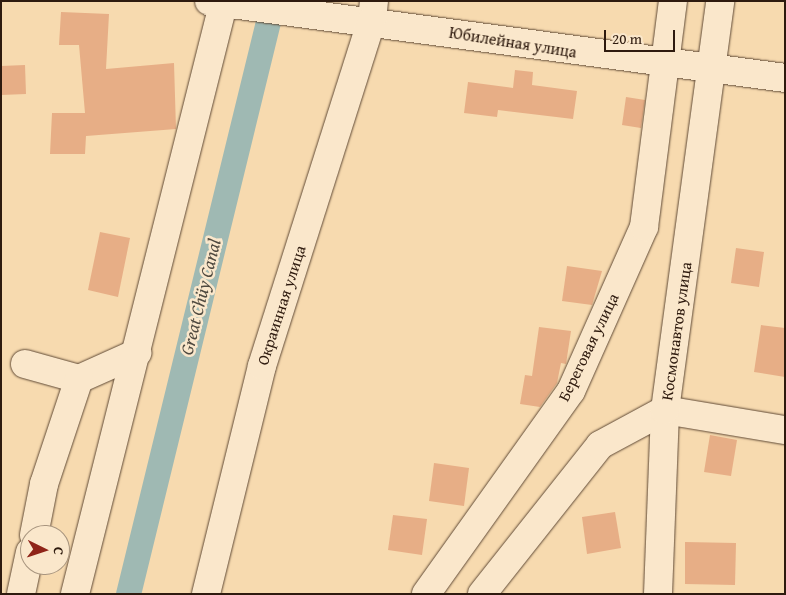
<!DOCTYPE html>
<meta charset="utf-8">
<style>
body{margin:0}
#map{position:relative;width:786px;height:595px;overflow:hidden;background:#f7daaf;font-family:"Gentium Book Plus",serif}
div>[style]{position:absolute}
.canal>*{height:25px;margin:-12.5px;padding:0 12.5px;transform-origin:12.5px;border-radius:12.5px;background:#9fb9b3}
.building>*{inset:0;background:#e7ae86}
.roads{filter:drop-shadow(0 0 1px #604a36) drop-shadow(0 0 1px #604a36)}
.street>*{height:28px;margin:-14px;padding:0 14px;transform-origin:14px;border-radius:14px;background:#fae7cb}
.secondary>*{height:28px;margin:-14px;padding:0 14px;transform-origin:14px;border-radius:14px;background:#fae7cb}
span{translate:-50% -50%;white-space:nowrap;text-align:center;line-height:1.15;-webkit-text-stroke:5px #fae7cb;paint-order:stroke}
.street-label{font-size:16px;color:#2e1a0e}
.water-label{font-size:18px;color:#504a40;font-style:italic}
.frame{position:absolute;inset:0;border:2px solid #2e1a0e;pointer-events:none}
.north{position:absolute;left:20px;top:525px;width:50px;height:50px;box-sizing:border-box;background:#fae7cb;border:1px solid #a8957f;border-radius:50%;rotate:94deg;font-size:14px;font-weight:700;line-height:20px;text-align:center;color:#2e1a0e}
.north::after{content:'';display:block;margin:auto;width:18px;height:22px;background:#8f2418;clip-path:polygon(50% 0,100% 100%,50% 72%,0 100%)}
.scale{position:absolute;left:604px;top:30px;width:71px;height:22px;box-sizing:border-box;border:2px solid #2e1a0e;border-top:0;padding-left:6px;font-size:15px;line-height:18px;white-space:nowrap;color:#2e1a0e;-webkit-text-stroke:4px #fae7cb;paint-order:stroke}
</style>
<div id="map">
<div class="canal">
<i style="left:128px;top:594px;width:610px;rotate:-76.26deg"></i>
</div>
<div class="building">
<i style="clip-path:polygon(61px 12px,109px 14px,106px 69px,174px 63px,176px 129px,86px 136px,85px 154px,50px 154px,52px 113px,85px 113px,79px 45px,59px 45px)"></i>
<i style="clip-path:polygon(25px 65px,26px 94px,1px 95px,1px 66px)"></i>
<i style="clip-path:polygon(515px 70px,533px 72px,532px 85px,577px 91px,573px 119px,498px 110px,497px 117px,464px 113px,468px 82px,513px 88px)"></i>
<i style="clip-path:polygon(626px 97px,645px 100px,641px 128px,622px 125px)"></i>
<i style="clip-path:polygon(100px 232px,130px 238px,118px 297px,88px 290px)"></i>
<i style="clip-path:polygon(736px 248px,764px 252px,759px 287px,731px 283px)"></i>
<i style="clip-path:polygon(567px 266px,602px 271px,592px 305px,562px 301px)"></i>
<i style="clip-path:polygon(761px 325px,785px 328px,785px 377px,754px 372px)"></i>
<i style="clip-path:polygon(539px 327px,571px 331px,566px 364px,561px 363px,557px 383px,540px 407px,520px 404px,525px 375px,532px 376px)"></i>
<i style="clip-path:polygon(710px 435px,737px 440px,731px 476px,704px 472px)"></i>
<i style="clip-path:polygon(434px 463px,469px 468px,464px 506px,429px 501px)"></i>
<i style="clip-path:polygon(615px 512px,621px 548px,587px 554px,582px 517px)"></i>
<i style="clip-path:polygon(393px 515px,427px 519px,422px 555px,388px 550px)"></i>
<i style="clip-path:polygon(685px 542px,736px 543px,735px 585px,685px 584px)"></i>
</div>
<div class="roads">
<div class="street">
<i style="left:372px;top:20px;width:19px;rotate:-84deg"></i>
<i style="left:25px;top:364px;width:56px;rotate:15.5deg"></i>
<i style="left:79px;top:379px;width:64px;rotate:-24.1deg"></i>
<i style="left:34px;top:535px;width:52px;rotate:-78.9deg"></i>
<i style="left:44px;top:484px;width:111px;rotate:-71.6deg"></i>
<i style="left:21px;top:594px;width:43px;rotate:-77.9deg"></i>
<i style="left:75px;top:594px;width:611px;rotate:-75.9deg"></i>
<i style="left:426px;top:594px;width:249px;rotate:-54.5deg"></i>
<i style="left:571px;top:391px;width:180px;rotate:-66deg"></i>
<i style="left:644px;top:227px;width:228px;rotate:-82.7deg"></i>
<i style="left:482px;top:594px;width:190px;rotate:-51.6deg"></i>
<i style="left:600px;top:445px;width:74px;rotate:-28.3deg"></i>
<i style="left:665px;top:410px;width:122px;rotate:9.5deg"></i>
<i style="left:658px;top:594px;width:184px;rotate:-87.8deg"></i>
<i style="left:665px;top:410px;width:413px;rotate:-82.3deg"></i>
</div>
<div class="secondary">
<i style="left:209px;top:1px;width:581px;rotate:7.61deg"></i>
<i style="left:206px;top:594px;width:235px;rotate:-76.2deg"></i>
<i style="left:262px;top:366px;width:363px;rotate:-72.4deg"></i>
</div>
</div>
<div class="street-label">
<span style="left:513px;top:42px;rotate:9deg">Юбилейная улица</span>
<span style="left:281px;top:305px;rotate:-72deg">Окраинная улица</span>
<span style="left:676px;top:331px;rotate:-82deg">Космонавтов улица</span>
<span style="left:588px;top:347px;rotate:-64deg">Береговая улица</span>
</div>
<div class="water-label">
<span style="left:201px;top:297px;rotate:-76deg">Great Chüy Canal</span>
</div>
<div class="frame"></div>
<div class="north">С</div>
<div class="scale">20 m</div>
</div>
